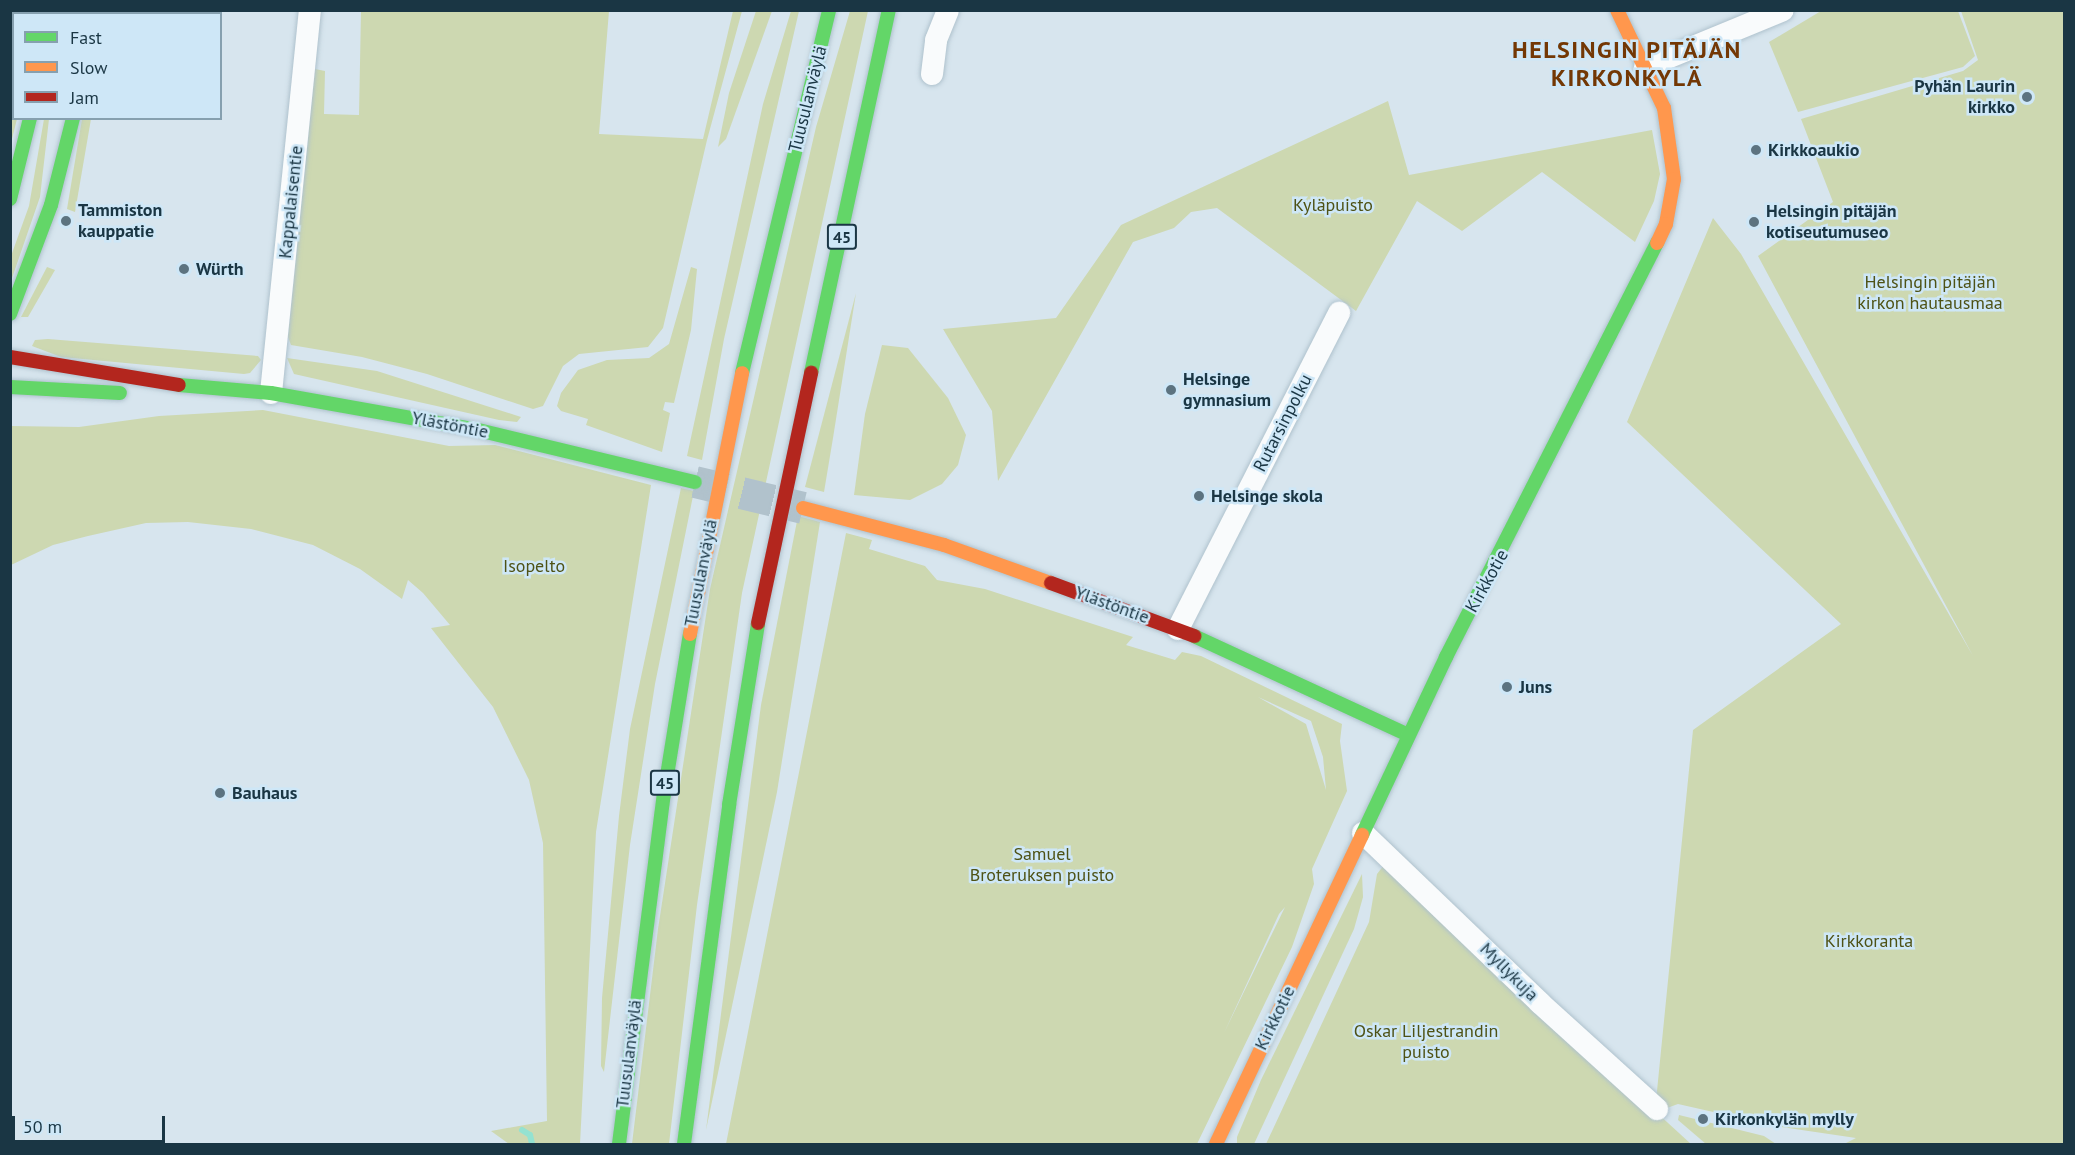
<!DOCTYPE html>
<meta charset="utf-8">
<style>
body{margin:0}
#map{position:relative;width:2075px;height:1155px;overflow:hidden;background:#d7e5ee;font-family:"PT Sans",sans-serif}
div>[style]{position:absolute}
.green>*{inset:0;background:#cdd8b1}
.stream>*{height:6px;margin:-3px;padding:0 3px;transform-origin:3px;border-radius:3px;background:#94e2d1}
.secondary-tunnel>*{height:32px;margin-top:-16px;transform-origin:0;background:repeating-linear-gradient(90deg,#b1c2cc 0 32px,transparent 0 48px)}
.roads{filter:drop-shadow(0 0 2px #afc2cd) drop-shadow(0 0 2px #afc2cd)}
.street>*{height:22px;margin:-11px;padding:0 11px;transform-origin:11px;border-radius:11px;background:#f9fbfc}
.fast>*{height:14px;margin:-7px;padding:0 7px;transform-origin:7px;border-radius:7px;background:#63d668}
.slow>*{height:14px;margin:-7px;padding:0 7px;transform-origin:7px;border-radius:7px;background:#ff974d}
.jam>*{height:14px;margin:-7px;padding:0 7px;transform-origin:7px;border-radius:7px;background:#b3261e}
.dots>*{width:16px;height:16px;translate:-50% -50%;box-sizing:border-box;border:3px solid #cee7f7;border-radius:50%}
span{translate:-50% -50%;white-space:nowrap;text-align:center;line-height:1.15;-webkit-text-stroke:5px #cee7f7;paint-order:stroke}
.shield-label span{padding:2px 4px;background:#cee7f7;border:2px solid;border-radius:4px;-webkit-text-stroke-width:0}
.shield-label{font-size:16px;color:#1a3644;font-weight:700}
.poi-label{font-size:18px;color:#1a3644;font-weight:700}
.right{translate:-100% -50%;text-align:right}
.left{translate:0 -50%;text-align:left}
.street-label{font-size:18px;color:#1a3644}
.park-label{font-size:18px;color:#4e5215}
.district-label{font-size:24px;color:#733805;font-weight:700;letter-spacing:1.5px}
.frame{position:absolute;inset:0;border:12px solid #1a3644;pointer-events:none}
.legend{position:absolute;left:12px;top:12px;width:210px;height:108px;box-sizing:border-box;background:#cee7f7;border:2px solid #86a0af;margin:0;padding:8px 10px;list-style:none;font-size:18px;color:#1a3644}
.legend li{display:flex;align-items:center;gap:12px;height:30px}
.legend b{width:30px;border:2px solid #86a0af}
.scale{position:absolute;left:12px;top:1116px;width:153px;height:27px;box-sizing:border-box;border:3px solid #1a3644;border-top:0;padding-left:8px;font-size:18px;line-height:21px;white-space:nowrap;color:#1a3644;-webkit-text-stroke:4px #cee7f7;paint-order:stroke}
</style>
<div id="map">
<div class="green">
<i style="clip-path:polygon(361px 11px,609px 11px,599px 134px,703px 139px,733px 11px,742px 11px,707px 140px,663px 328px,648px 347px,579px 354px,563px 366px,543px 406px,533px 409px,427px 374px,362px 357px,291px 345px,288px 337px,315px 69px,325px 71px,324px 114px,359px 115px)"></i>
<i style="clip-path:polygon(756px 11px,772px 11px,726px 139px,718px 147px,729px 93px)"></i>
<i style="clip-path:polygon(791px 11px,799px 11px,724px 339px,702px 460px,687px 456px,763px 104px)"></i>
<i style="clip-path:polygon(850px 11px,868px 11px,742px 593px,697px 905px,669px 1144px,632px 1144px,658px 929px,710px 589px,816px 127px)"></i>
<i style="clip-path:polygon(1821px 11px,1958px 11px,1975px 56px,1963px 67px,1798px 112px,1769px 42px)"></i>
<i style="clip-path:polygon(1961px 11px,2064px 11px,2064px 1144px,1844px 1144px,1856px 1138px,1775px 1126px,1678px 1104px,1656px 1112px,1691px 1144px,1266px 1144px,1369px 922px,1377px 874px,1384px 865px,1655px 1111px,1693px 730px,1841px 624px,1627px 422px,1713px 218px,1741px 254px,1973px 656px,1758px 256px,1833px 202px,1801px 119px,1963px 71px,1978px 60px)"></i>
<i style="clip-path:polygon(13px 19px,14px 118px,17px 119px,11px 143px)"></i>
<i style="clip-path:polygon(1388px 101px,1409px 175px,1652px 130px,1660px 174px,1654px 201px,1635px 242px,1542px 172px,1462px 231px,1417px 201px,1356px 311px,1217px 208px,1191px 212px,1174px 228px,1133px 242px,998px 481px,992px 411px,943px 329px,1056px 318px,1121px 225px)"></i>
<i style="clip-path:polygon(44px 119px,49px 119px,40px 197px,11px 281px,11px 256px,29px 206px)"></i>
<i style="clip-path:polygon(82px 119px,91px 119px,75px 212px,67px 209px)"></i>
<i style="clip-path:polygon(47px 267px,55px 270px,28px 317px,21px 317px)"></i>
<i style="clip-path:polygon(691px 267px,697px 269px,691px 330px,674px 403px,665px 402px,663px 410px,670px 413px,662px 452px,586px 425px,588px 419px,561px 411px,557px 406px,561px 393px,578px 370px,607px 360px,649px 358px,669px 344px)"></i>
<i style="clip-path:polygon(856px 293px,833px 438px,824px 492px,805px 487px)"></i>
<i style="clip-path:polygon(48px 339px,258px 356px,261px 360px,250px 373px,244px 374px,61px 357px,32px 346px,35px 340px)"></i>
<i style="clip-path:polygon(882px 345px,908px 348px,948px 398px,966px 435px,958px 465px,942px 484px,910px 500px,854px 495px,865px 414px)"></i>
<i style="clip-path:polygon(287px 358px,377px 371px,521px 417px,517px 422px,499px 420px,294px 374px)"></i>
<i style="clip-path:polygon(263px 410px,449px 446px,495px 445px,651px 485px,596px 832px,580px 1144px,509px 1144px,491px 1131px,547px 1121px,543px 843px,529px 780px,493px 707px,431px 628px,450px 625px,423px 593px,408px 580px,402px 599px,360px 569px,313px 545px,251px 529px,188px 522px,146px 523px,88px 536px,53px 545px,11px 565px,10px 426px,79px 427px,159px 416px)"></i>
<i style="clip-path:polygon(681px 488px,694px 491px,655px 684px,630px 845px,604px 1072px,601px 1066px,602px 998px,619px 816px,630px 729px)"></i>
<i style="clip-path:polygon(798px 516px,820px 522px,777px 792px,706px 1130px,761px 705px)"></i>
<i style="clip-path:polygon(evenodd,846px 533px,872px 540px,869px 549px,925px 566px,937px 580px,985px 589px,1133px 637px,1126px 645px,1175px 660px,1182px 652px,1201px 656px,1342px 724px,1340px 741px,1347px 791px,1312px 869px,1314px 884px,1292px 947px,1197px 1144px,726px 1144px,846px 533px,1258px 697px,1311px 721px,1323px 757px,1326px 790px,1306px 724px,1258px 697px,846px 533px,1285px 907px,1224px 1033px,1279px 914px,1285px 907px)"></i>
<i style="clip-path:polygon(1362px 874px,1363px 897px,1354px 929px,1254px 1144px,1237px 1144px,1237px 1137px,1261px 1080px)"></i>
<i style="clip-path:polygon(1679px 1115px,1764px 1136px,1776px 1144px,1706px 1144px,1678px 1120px)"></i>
</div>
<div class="stream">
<i style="left:522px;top:1130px;width:9px;rotate:32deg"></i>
<i style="left:530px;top:1135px;width:9px;rotate:77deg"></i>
</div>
<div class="secondary-tunnel">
<i style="left:695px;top:482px;width:111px;rotate:13.5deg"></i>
</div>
<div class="roads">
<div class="street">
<i style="left:1645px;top:67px;width:149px;rotate:-22.4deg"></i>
<i style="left:932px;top:74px;width:34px;rotate:-83deg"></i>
<i style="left:936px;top:40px;width:32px;rotate:-68deg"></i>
<i style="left:271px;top:393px;width:385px;rotate:-84.2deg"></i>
<i style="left:1178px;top:629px;width:355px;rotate:-63deg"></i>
<i style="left:1363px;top:833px;width:245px;rotate:43.8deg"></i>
<i style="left:1540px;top:1003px;width:158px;rotate:42.2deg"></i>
</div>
<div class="fast">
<i style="left:10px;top:199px;width:83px;rotate:-76.1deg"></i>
<i style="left:10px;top:314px;width:116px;rotate:-69.4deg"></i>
<i style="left:51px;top:205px;width:90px;rotate:-75.8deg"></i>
<i style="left:742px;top:373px;width:373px;rotate:-76.5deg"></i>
<i style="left:811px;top:373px;width:371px;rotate:-77.9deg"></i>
<i style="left:179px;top:385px;width:92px;rotate:5deg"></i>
<i style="left:271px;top:393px;width:210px;rotate:10.1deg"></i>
<i style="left:478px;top:430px;width:223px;rotate:13.5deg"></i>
<i style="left:10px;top:387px;width:110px;rotate:3.1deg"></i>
<i style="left:1194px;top:636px;width:236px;rotate:24.8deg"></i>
<i style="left:1362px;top:835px;width:197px;rotate:-64.7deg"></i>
<i style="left:1446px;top:657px;width:465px;rotate:-63deg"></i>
<i style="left:619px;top:1144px;width:353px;rotate:-82.7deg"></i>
<i style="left:664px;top:794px;width:162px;rotate:-80.8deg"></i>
<i style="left:684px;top:1144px;width:342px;rotate:-82.4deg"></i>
<i style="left:729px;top:805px;width:184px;rotate:-80.9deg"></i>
</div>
<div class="slow">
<i style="left:1617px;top:10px;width:109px;rotate:64.4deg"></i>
<i style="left:1664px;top:108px;width:72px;rotate:82deg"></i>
<i style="left:1674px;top:179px;width:46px;rotate:100.1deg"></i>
<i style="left:1666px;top:224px;width:21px;rotate:115deg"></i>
<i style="left:803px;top:508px;width:146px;rotate:14.7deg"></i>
<i style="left:944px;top:545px;width:114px;rotate:19.6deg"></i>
<i style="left:690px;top:634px;width:266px;rotate:-78.7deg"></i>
<i style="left:1216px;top:1144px;width:342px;rotate:-64.7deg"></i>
</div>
<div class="jam">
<i style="left:47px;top:10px;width:4px;rotate:90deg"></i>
<i style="left:87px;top:14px;width:4px;rotate:-76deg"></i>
<i style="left:10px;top:357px;width:171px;rotate:9.4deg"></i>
<i style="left:1051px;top:583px;width:153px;rotate:20.3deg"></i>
<i style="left:758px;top:623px;width:256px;rotate:-78deg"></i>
</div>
</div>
<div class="dots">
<i style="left:2027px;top:97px;background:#5c7380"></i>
<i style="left:1756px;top:150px;background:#5c7380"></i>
<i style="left:66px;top:221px;background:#5c7380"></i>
<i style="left:1754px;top:222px;background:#5c7380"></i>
<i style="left:184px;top:269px;background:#5c7380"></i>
<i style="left:1171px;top:390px;background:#5c7380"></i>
<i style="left:1199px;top:496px;background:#5c7380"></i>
<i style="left:1507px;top:687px;background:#5c7380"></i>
<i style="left:220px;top:793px;background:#5c7380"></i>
<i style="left:1703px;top:1119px;background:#5c7380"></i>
</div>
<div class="shield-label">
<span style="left:842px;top:237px">45</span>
<span style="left:665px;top:783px">45</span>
</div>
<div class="poi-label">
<span class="right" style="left:2015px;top:97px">Pyhän Laurin<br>kirkko</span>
<span class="left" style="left:1768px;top:150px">Kirkkoaukio</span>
<span class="left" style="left:78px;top:221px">Tammiston<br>kauppatie</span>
<span class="left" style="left:1766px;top:222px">Helsingin pitäjän<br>kotiseutumuseo</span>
<span class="left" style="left:196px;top:269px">Würth</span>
<span class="left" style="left:1183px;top:390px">Helsinge<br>gymnasium</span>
<span class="left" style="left:1211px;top:496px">Helsinge skola</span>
<span class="left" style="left:1519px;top:687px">Juns</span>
<span class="left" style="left:232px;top:793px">Bauhaus</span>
<span class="left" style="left:1715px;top:1119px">Kirkonkylän mylly</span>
</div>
<div class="street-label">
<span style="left:808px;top:99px;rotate:-76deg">Tuusulanväylä</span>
<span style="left:291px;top:202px;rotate:-84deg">Kappalaisentie</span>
<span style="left:1283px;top:423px;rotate:-63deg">Rutarsinpolku</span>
<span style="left:450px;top:425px;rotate:11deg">Ylästöntie</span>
<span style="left:701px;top:573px;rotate:-79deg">Tuusulanväylä</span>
<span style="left:1487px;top:581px;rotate:-61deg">Kirkkotie</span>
<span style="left:1112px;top:605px;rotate:20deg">Ylästöntie</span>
<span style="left:1509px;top:972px;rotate:45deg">Myllykuja</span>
<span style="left:1275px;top:1018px;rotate:-64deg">Kirkkotie</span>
<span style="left:629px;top:1054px;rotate:-83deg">Tuusulanväylä</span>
</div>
<div class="park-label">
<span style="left:1333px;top:205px">Kyläpuisto</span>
<span style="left:1930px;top:293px">Helsingin pitäjän<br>kirkon hautausmaa</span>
<span style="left:534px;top:566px">Isopelto</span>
<span style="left:1042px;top:865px">Samuel<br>Broteruksen puisto</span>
<span style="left:1869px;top:941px">Kirkkoranta</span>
<span style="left:1426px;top:1042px">Oskar Liljestrandin<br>puisto</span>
</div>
<div class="district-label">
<span style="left:1627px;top:64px">HELSINGIN PITÄJÄN<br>KIRKONKYLÄ</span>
</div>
<div class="frame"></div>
<ul class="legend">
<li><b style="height:8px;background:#63d668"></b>Fast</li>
<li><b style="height:8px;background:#ff974d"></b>Slow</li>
<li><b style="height:8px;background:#b3261e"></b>Jam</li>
</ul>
<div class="scale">50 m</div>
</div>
